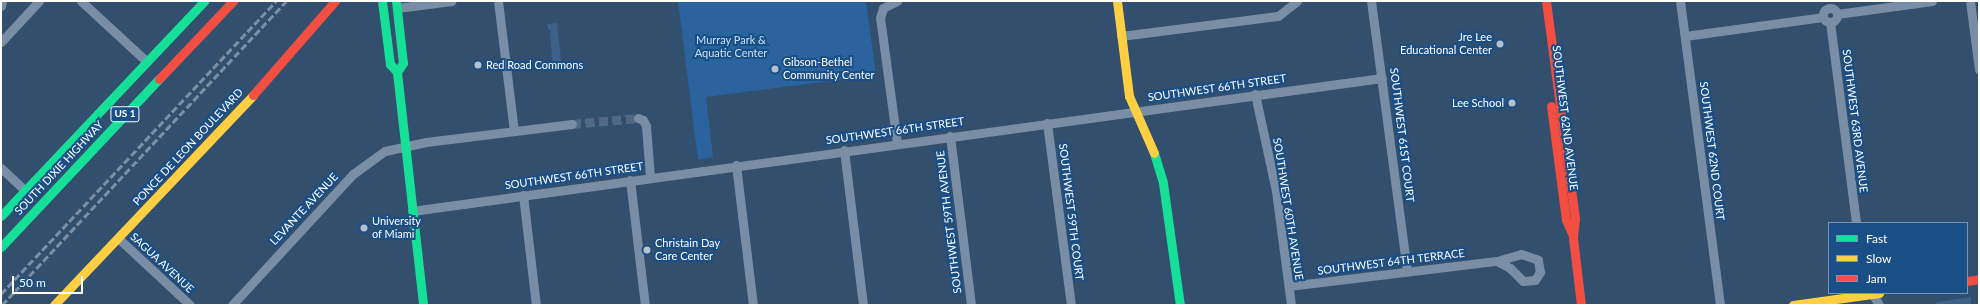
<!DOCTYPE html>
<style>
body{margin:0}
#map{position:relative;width:1980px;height:306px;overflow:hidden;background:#324f6e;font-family:Lato,sans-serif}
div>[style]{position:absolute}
.green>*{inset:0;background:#2b639e}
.water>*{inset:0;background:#3c628a}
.street-tunnel>*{height:9px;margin-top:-4.5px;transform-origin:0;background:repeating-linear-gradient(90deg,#516984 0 9px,transparent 0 13.5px)}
.street>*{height:9px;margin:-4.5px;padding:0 4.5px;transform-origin:4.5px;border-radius:4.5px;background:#798ea4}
.street>.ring{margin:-4.5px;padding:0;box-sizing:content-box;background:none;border:9px solid #798ea4;border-radius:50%}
.fast>*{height:9px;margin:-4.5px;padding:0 4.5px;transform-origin:4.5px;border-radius:4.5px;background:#16e098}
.slow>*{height:9px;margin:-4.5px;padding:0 4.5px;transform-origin:4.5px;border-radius:4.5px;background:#ffcf43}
.jam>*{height:9px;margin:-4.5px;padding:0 4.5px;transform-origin:4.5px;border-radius:4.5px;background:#f24e42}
.rail>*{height:3px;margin-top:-1.5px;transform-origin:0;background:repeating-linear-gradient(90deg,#7a8fa3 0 7px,transparent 0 10px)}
.dots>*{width:11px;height:11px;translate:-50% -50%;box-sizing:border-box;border:2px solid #1a4e87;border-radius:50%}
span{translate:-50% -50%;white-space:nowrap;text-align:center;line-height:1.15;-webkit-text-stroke:4px #1a4e87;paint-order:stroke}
.shield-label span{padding:1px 3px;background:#1a4e87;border:1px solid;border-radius:3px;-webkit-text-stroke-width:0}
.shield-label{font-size:10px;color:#fff;font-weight:700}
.poi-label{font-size:11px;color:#fff}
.right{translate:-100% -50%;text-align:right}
.left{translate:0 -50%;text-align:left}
.park-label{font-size:11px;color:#c7e0f9}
.street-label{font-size:11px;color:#fff}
.frame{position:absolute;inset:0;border:2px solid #fff;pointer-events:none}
.legend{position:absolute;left:1828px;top:222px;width:140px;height:72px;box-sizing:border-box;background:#1a4e87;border:1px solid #7695b7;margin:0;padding:5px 7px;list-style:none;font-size:12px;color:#fff}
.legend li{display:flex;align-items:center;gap:8px;height:20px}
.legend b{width:20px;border:1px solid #7695b7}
.scale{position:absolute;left:12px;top:276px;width:71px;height:18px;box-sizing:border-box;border:2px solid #fff;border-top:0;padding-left:5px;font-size:12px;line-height:14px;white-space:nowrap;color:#fff;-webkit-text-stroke:3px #1a4e87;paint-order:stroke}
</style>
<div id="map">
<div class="green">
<i style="clip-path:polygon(678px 1px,866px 1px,876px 75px,706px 97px,713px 157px,698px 160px)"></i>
</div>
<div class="water">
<i style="clip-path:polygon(557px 23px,562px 69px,553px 70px,550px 30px,548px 30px,547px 24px)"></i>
<i style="clip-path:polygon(1971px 297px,1971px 305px,1935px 305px,1937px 302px)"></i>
</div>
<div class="street-tunnel">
<i style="left:572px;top:124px;width:66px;rotate:-5.2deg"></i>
</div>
<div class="street">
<i style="left:81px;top:1px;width:88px;rotate:42.7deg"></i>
<i style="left:498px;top:1px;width:131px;rotate:83deg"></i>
<i style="left:1371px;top:1px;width:273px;rotate:82.4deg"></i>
<i style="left:1680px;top:1px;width:307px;rotate:82.5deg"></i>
<i style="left:1970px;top:1px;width:69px;rotate:82.5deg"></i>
<i style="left:1px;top:6px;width:5px;rotate:-79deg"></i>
<i class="ring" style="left:1823px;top:8px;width:5px;height:5px"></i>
<i style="left:397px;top:8px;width:55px;rotate:-7.3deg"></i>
<i style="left:1837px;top:14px;width:96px;rotate:-7.8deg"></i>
<i style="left:1830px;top:22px;width:203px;rotate:82.6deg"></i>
<i style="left:1121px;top:36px;width:158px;rotate:-7.3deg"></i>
<i style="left:1278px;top:16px;width:24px;rotate:-38deg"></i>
<i style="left:1685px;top:36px;width:139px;rotate:-7.8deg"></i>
<i style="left:1px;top:42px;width:56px;rotate:-47.2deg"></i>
<i style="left:1255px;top:94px;width:99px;rotate:77.8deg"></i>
<i style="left:1276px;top:191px;width:115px;rotate:82.5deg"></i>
<i style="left:638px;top:118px;width:5px;rotate:22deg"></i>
<i style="left:643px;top:120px;width:7px;rotate:63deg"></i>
<i style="left:646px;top:126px;width:51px;rotate:85.5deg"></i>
<i style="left:1047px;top:123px;width:184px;rotate:82.5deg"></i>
<i style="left:950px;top:136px;width:170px;rotate:82.9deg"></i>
<i style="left:897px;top:143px;width:126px;rotate:-97.7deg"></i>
<i style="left:880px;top:18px;width:10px;rotate:-73deg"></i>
<i style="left:883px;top:8px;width:16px;rotate:-27deg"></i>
<i style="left:844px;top:150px;width:156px;rotate:83deg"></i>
<i style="left:736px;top:165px;width:141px;rotate:83.1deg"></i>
<i style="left:1px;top:168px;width:33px;rotate:43deg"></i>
<i style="left:630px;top:180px;width:126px;rotate:83.2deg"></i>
<i style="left:523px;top:195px;width:111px;rotate:83.3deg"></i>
<i style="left:412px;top:211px;width:979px;rotate:-7.81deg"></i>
<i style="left:118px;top:238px;width:98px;rotate:42.9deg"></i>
<i style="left:1289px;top:286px;width:209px;rotate:-6.9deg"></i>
<i style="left:1497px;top:261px;width:25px;rotate:-16deg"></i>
<i style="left:1521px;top:254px;width:18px;rotate:19deg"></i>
<i style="left:1538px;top:260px;width:12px;rotate:81deg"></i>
<i style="left:1540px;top:272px;width:9px;rotate:122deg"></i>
<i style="left:1535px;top:280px;width:12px;rotate:175deg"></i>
<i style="left:1523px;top:281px;width:18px;rotate:-135deg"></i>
<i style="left:1510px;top:268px;width:15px;rotate:-152deg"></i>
<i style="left:1872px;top:293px;width:14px;rotate:60deg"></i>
<i style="left:232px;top:305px;width:178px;rotate:-47.3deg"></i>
<i style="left:353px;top:174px;width:39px;rotate:-36deg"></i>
<i style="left:385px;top:151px;width:42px;rotate:-12.4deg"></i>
<i style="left:426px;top:142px;width:147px;rotate:-7deg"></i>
</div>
<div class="fast">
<i style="left:382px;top:1px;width:64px;rotate:82.8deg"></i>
<i style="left:390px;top:64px;width:11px;rotate:49deg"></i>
<i style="left:397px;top:72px;width:234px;rotate:83.6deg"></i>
<i style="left:396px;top:1px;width:62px;rotate:83.6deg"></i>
<i style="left:403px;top:63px;width:11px;rotate:124deg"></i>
<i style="left:1154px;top:153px;width:31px;rotate:73deg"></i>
<i style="left:1163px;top:183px;width:123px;rotate:82.1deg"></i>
<i style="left:1px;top:216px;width:296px;rotate:-46.6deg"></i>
<i style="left:1px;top:247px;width:231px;rotate:-46.8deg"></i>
</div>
<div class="slow">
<i style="left:1117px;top:1px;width:96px;rotate:82.8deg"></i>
<i style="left:1129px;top:96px;width:62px;rotate:66.3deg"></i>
<i style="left:54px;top:305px;width:289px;rotate:-46.5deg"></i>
<i style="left:1793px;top:305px;width:87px;rotate:-7.9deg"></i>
</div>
<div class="jam">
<i style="left:1546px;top:1px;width:219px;rotate:82.4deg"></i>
<i style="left:1575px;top:218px;width:20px;rotate:96deg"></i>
<i style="left:1573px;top:238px;width:67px;rotate:83.2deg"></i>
<i style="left:159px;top:79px;width:108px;rotate:-46.5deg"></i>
<i style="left:253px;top:95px;width:125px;rotate:-48.9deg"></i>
<i style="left:1551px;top:106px;width:115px;rotate:82.5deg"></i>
<i style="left:1566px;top:220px;width:17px;rotate:66deg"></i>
<i style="left:1967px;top:281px;width:12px;rotate:-9deg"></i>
</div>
<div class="rail">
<i style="left:1px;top:294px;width:402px;rotate:-46.8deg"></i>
<i style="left:2px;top:305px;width:416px;rotate:-46.9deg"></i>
</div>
<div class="dots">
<i style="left:1500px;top:44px;background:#b7c1cc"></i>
<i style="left:478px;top:65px;background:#b7c1cc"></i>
<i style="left:775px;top:69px;background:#b7c1cc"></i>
<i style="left:1512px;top:103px;background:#b7c1cc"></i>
<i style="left:364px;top:228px;background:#b7c1cc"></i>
<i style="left:647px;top:250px;background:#b7c1cc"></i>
</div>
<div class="shield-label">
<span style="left:125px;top:114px">US 1</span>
</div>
<div class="poi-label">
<span class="right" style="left:1492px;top:44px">Jre Lee<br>Educational Center</span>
<span class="left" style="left:783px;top:69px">Gibson-Bethel<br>Community Center</span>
<span class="left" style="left:486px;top:65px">Red Road Commons</span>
<span class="right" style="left:1504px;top:103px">Lee School</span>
<span class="left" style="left:372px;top:228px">University<br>of Miami</span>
<span class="left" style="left:655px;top:250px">Christain Day<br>Care Center</span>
</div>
<div class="park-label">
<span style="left:731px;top:47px">Murray Park &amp;<br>Aquatic Center</span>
</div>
<div class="street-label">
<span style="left:1217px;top:88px;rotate:-8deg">SOUTHWEST 66TH STREET</span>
<span style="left:1565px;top:118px;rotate:83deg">SOUTHWEST 62ND AVENUE</span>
<span style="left:1855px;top:121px;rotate:83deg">SOUTHWEST 63RD AVENUE</span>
<span style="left:895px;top:131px;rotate:-8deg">SOUTHWEST 66TH STREET</span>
<span style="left:1402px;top:135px;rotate:83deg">SOUTHWEST 61ST COURT</span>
<span style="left:188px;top:147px;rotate:-47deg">PONCE DE LEON BOULEVARD</span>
<span style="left:1712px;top:151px;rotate:83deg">SOUTHWEST 62ND COURT</span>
<span style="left:59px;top:168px;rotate:-47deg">SOUTH DIXIE HIGHWAY</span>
<span style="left:574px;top:176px;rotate:-8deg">SOUTHWEST 66TH STREET</span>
<span style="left:304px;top:209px;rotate:-47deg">LEVANTE AVENUE</span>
<span style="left:1288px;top:209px;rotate:81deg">SOUTHWEST 60TH AVENUE</span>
<span style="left:1071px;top:212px;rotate:83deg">SOUTHWEST 59TH COURT</span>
<span style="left:949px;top:222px;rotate:-97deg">SOUTHWEST 59TH AVENUE</span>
<span style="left:1391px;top:262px;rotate:-7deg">SOUTHWEST 64TH TERRACE</span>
<span style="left:162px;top:263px;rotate:43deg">SAGUA AVENUE</span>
</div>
<div class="frame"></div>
<ul class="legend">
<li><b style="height:5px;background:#16e098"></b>Fast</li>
<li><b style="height:5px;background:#ffcf43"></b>Slow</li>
<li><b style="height:5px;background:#f24e42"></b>Jam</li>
</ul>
<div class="scale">50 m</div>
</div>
